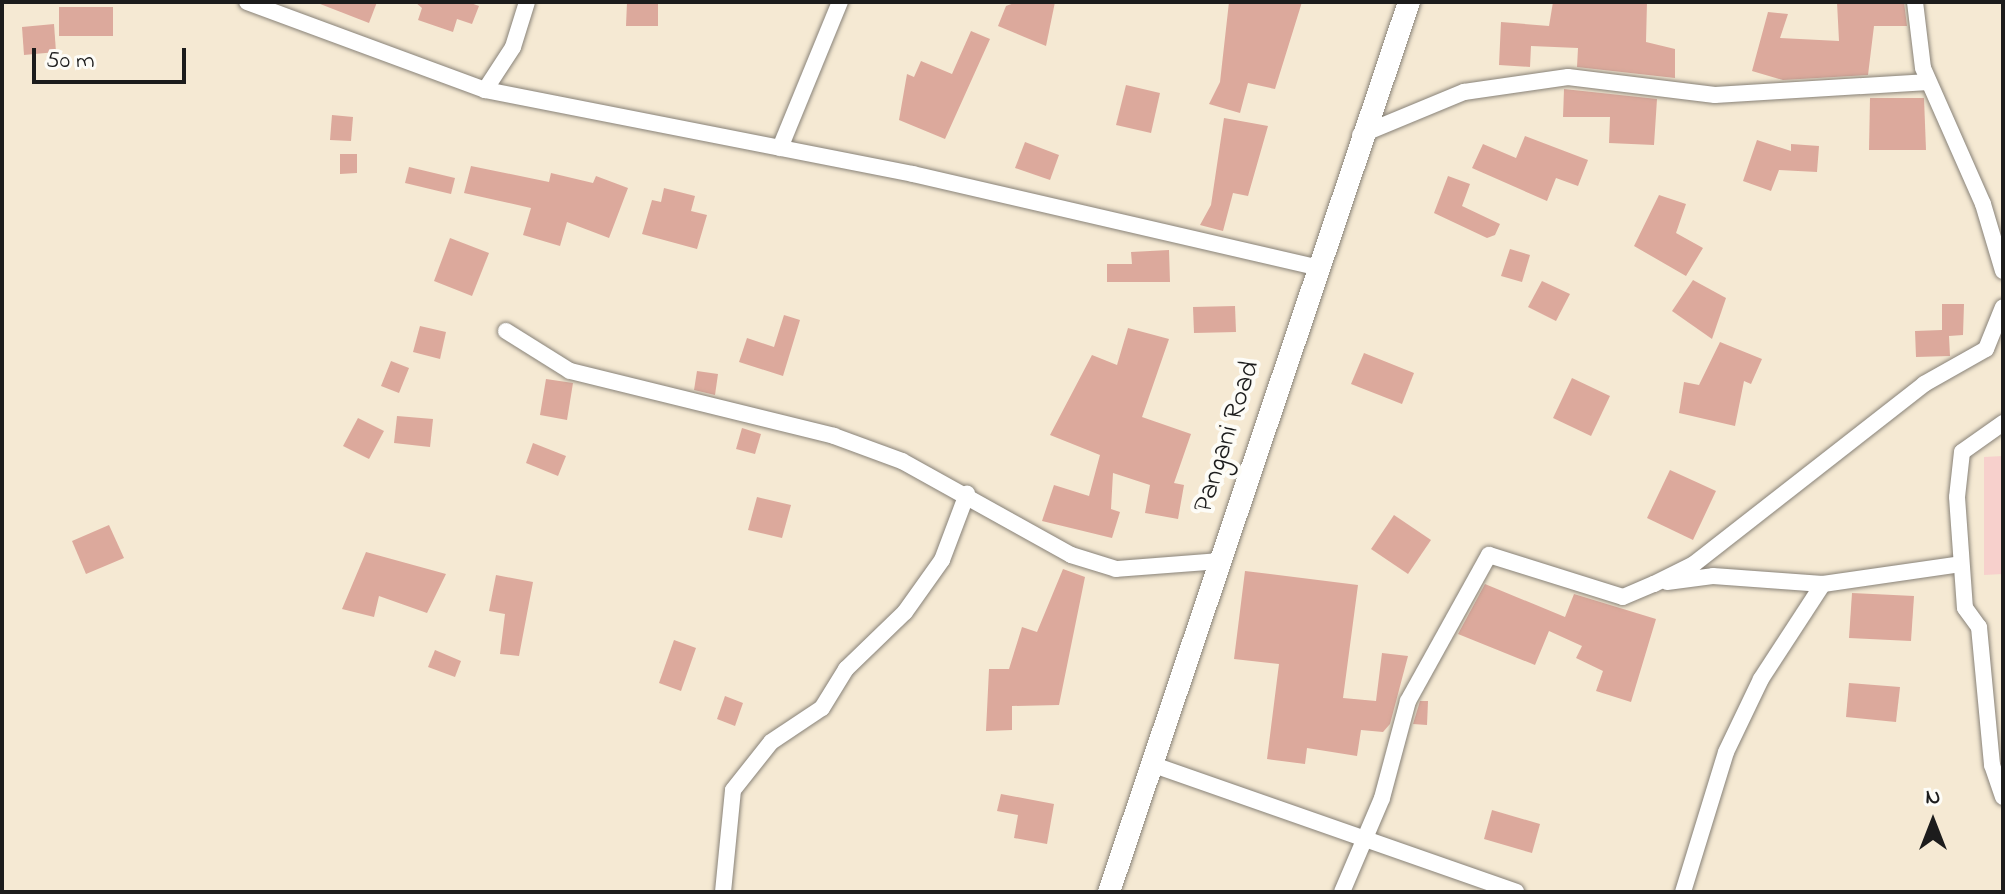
<!DOCTYPE html>
<style>
body{margin:0}
#map{position:relative;width:2005px;height:894px;overflow:hidden;background:#f5e9d3;font-family:"Indie Flower",sans-serif}
div>[style]{position:absolute}
.built>*{inset:0;background:#f7d0cc}
.building>*{inset:0;background:#dca99c}
.roads{filter:drop-shadow(0 0 2px #888278) drop-shadow(0 0 2px #888278)}
.minor>*{height:16px;margin:-8px;padding:0 8px;transform-origin:8px;border-radius:8px;background:#fff}
.secondary>*{height:22px;margin:-11px;padding:0 11px;transform-origin:11px;border-radius:11px;background:#fff}
span{translate:-50% -50%;white-space:nowrap;text-align:center;line-height:1.15;-webkit-text-stroke:8px #fdfcf7;paint-order:stroke}
.street-label{font-size:28px;color:#1c1c1c}
.frame{position:absolute;inset:0;border:4px solid #1c1c1c;pointer-events:none}
.north{position:absolute;left:1893px;top:782px;width:80px;height:80px;-webkit-text-stroke:6px #fdfcf7;paint-order:stroke;rotate:0deg;font-size:22px;font-weight:700;line-height:32px;text-align:center;color:#1c1c1c}
.north::after{content:'';display:block;margin:auto;width:28px;height:36px;background:#1c1c1c;clip-path:polygon(50% 0,100% 100%,50% 72%,0 100%)}
.scale{position:absolute;left:32px;top:48px;width:154px;height:36px;box-sizing:border-box;border:4px solid #1c1c1c;border-top:0;padding-left:10px;font-size:24px;line-height:28px;white-space:nowrap;color:#1c1c1c;-webkit-text-stroke:6px #fdfcf7;paint-order:stroke}
</style>
<div id="map">
<div class="built">
<i style="clip-path:polygon(2003px 456px,2003px 574px,1984px 575px,1984px 457px)"></i>
</div>
<div class="building">
<i style="clip-path:polygon(315px 2px,377px 2px,369px 23px)"></i>
<i style="clip-path:polygon(415px 2px,468px 2px,479px 6px,472px 24px,457px 19px,453px 32px,418px 20px,422px 8px)"></i>
<i style="clip-path:polygon(627px 2px,658px 2px,658px 26px,626px 26px)"></i>
<i style="clip-path:polygon(1017px 2px,1055px 2px,1046px 46px,998px 26px,1006px 6px)"></i>
<i style="clip-path:polygon(1229px 2px,1302px 2px,1275px 89px,1248px 83px,1240px 113px,1209px 104px,1220px 82px)"></i>
<i style="clip-path:polygon(1553px 2px,1647px 2px,1646px 42px,1675px 49px,1675px 78px,1577px 67px,1578px 48px,1531px 46px,1530px 67px,1499px 65px,1501px 22px,1549px 26px)"></i>
<i style="clip-path:polygon(1837px 2px,1904px 2px,1907px 26px,1874px 26px,1868px 75px,1783px 80px,1752px 71px,1768px 12px,1788px 14px,1780px 38px,1839px 41px)"></i>
<i style="clip-path:polygon(59px 7px,113px 7px,113px 36px,59px 36px)"></i>
<i style="clip-path:polygon(54px 24px,56px 52px,24px 55px,22px 27px)"></i>
<i style="clip-path:polygon(971px 31px,990px 39px,945px 139px,899px 120px,907px 74px,914px 77px,921px 61px,952px 74px)"></i>
<i style="clip-path:polygon(1126px 85px,1160px 93px,1151px 133px,1116px 125px)"></i>
<i style="clip-path:polygon(1564px 89px,1657px 99px,1654px 145px,1609px 143px,1610px 117px,1563px 117px)"></i>
<i style="clip-path:polygon(1870px 98px,1924px 98px,1926px 150px,1869px 150px)"></i>
<i style="clip-path:polygon(332px 115px,353px 117px,351px 141px,330px 140px)"></i>
<i style="clip-path:polygon(1224px 118px,1268px 126px,1248px 196px,1233px 193px,1223px 231px,1200px 225px,1211px 205px)"></i>
<i style="clip-path:polygon(1525px 136px,1588px 160px,1578px 186px,1556px 178px,1547px 201px,1472px 168px,1483px 144px,1516px 158px)"></i>
<i style="clip-path:polygon(1757px 140px,1791px 151px,1791px 144px,1819px 146px,1817px 172px,1779px 170px,1771px 191px,1743px 181px)"></i>
<i style="clip-path:polygon(1025px 142px,1059px 155px,1050px 180px,1015px 168px)"></i>
<i style="clip-path:polygon(340px 154px,357px 154px,357px 173px,340px 174px)"></i>
<i style="clip-path:polygon(471px 166px,549px 182px,551px 173px,593px 183px,596px 176px,628px 188px,609px 238px,567px 222px,560px 246px,523px 235px,531px 208px,464px 193px)"></i>
<i style="clip-path:polygon(409px 167px,455px 178px,451px 194px,405px 183px)"></i>
<i style="clip-path:polygon(1448px 176px,1470px 184px,1462px 206px,1500px 224px,1495px 235px,1487px 238px,1434px 213px)"></i>
<i style="clip-path:polygon(664px 188px,695px 196px,691px 211px,707px 215px,697px 249px,642px 234px,652px 200px,661px 202px)"></i>
<i style="clip-path:polygon(1659px 195px,1686px 204px,1676px 233px,1703px 248px,1686px 276px,1634px 246px)"></i>
<i style="clip-path:polygon(450px 238px,489px 253px,472px 296px,434px 281px)"></i>
<i style="clip-path:polygon(1510px 249px,1530px 255px,1522px 282px,1501px 276px)"></i>
<i style="clip-path:polygon(1169px 250px,1170px 282px,1107px 282px,1107px 264px,1132px 264px,1131px 252px)"></i>
<i style="clip-path:polygon(1693px 280px,1726px 298px,1712px 339px,1672px 311px)"></i>
<i style="clip-path:polygon(1542px 281px,1570px 294px,1556px 321px,1528px 307px)"></i>
<i style="clip-path:polygon(1942px 304px,1964px 304px,1963px 335px,1949px 336px,1950px 356px,1916px 357px,1915px 331px,1942px 330px)"></i>
<i style="clip-path:polygon(1235px 306px,1236px 332px,1194px 333px,1193px 307px)"></i>
<i style="clip-path:polygon(784px 315px,800px 320px,783px 376px,739px 362px,747px 338px,774px 347px)"></i>
<i style="clip-path:polygon(420px 326px,446px 332px,440px 359px,413px 352px)"></i>
<i style="clip-path:polygon(1128px 328px,1169px 339px,1142px 417px,1191px 434px,1174px 483px,1184px 485px,1178px 519px,1145px 513px,1150px 485px,1113px 473px,1111px 509px,1120px 512px,1112px 538px,1042px 521px,1054px 485px,1089px 496px,1100px 455px,1050px 435px,1092px 355px,1117px 365px)"></i>
<i style="clip-path:polygon(1720px 342px,1762px 359px,1751px 384px,1744px 381px,1735px 426px,1679px 413px,1684px 382px,1699px 385px)"></i>
<i style="clip-path:polygon(1364px 353px,1414px 373px,1402px 404px,1351px 384px)"></i>
<i style="clip-path:polygon(391px 361px,409px 368px,399px 393px,381px 386px)"></i>
<i style="clip-path:polygon(697px 371px,718px 374px,715px 395px,694px 390px)"></i>
<i style="clip-path:polygon(1572px 378px,1610px 396px,1591px 436px,1553px 418px)"></i>
<i style="clip-path:polygon(546px 379px,573px 383px,567px 420px,540px 415px)"></i>
<i style="clip-path:polygon(397px 416px,433px 419px,430px 447px,394px 443px)"></i>
<i style="clip-path:polygon(358px 418px,384px 431px,369px 459px,343px 446px)"></i>
<i style="clip-path:polygon(742px 428px,761px 434px,755px 454px,736px 449px)"></i>
<i style="clip-path:polygon(533px 443px,566px 456px,558px 476px,526px 463px)"></i>
<i style="clip-path:polygon(1670px 470px,1716px 491px,1693px 540px,1647px 518px)"></i>
<i style="clip-path:polygon(757px 497px,791px 505px,782px 538px,748px 530px)"></i>
<i style="clip-path:polygon(1394px 515px,1431px 540px,1408px 574px,1371px 549px)"></i>
<i style="clip-path:polygon(109px 525px,124px 558px,86px 574px,72px 541px)"></i>
<i style="clip-path:polygon(366px 552px,446px 574px,427px 613px,379px 596px,374px 617px,342px 609px)"></i>
<i style="clip-path:polygon(1063px 569px,1085px 577px,1059px 705px,1012px 706px,1012px 730px,986px 731px,989px 669px,1009px 669px,1022px 627px,1037px 632px)"></i>
<i style="clip-path:polygon(1245px 571px,1358px 585px,1343px 698px,1376px 701px,1382px 653px,1408px 656px,1390px 724px,1383px 732px,1361px 730px,1357px 756px,1307px 748px,1305px 764px,1267px 759px,1279px 664px,1234px 659px)"></i>
<i style="clip-path:polygon(496px 575px,533px 582px,519px 656px,500px 654px,505px 614px,489px 611px)"></i>
<i style="clip-path:polygon(1485px 584px,1565px 617px,1574px 594px,1656px 619px,1631px 702px,1596px 691px,1603px 671px,1576px 658px,1582px 646px,1549px 631px,1535px 665px,1458px 634px)"></i>
<i style="clip-path:polygon(1852px 593px,1914px 596px,1911px 641px,1849px 638px)"></i>
<i style="clip-path:polygon(674px 640px,696px 648px,681px 691px,659px 683px)"></i>
<i style="clip-path:polygon(435px 650px,461px 661px,455px 677px,428px 667px)"></i>
<i style="clip-path:polygon(1849px 683px,1900px 687px,1896px 722px,1846px 717px)"></i>
<i style="clip-path:polygon(725px 696px,743px 703px,735px 726px,717px 719px)"></i>
<i style="clip-path:polygon(1420px 701px,1428px 701px,1427px 725px,1413px 724px)"></i>
<i style="clip-path:polygon(1001px 794px,1054px 804px,1047px 844px,1014px 838px,1018px 815px,997px 811px)"></i>
<i style="clip-path:polygon(1492px 810px,1540px 824px,1532px 853px,1484px 839px)"></i>
</div>
<div class="roads">
<div class="minor">
<i style="left:247px;top:2px;width:254px;rotate:20.3deg"></i>
<i style="left:485px;top:90px;width:51px;rotate:-56.9deg"></i>
<i style="left:513px;top:47px;width:47px;rotate:-72.7deg"></i>
<i style="left:1915px;top:2px;width:66px;rotate:83.1deg"></i>
<i style="left:1923px;top:68px;width:149px;rotate:66.2deg"></i>
<i style="left:1983px;top:204px;width:70px;rotate:73.4deg"></i>
<i style="left:485px;top:90px;width:436px;rotate:11.1deg"></i>
<i style="left:913px;top:174px;width:414px;rotate:13deg"></i>
<i style="left:1360px;top:135px;width:113px;rotate:-22.5deg"></i>
<i style="left:1464px;top:92px;width:105px;rotate:-8.2deg"></i>
<i style="left:1568px;top:77px;width:148px;rotate:7deg"></i>
<i style="left:1715px;top:95px;width:214px;rotate:-3.5deg"></i>
<i style="left:780px;top:148px;width:158px;rotate:-67.7deg"></i>
<i style="left:506px;top:331px;width:75px;rotate:32deg"></i>
<i style="left:570px;top:371px;width:272px;rotate:13.8deg"></i>
<i style="left:834px;top:436px;width:72px;rotate:20.2deg"></i>
<i style="left:902px;top:461px;width:193px;rotate:29.1deg"></i>
<i style="left:1071px;top:555px;width:47px;rotate:17.3deg"></i>
<i style="left:1116px;top:569px;width:103px;rotate:-4.4deg"></i>
<i style="left:2003px;top:423px;width:50px;rotate:144.7deg"></i>
<i style="left:1962px;top:452px;width:45px;rotate:96.3deg"></i>
<i style="left:1957px;top:497px;width:111px;rotate:85.9deg"></i>
<i style="left:1965px;top:608px;width:24px;rotate:54deg"></i>
<i style="left:1979px;top:627px;width:139px;rotate:84.6deg"></i>
<i style="left:1992px;top:765px;width:34px;rotate:71deg"></i>
<i style="left:1667px;top:582px;width:46px;rotate:-7.4deg"></i>
<i style="left:1713px;top:576px;width:110px;rotate:4.2deg"></i>
<i style="left:1823px;top:584px;width:139px;rotate:-8.2deg"></i>
<i style="left:1151px;top:764px;width:387px;rotate:19.3deg"></i>
<i style="left:723px;top:892px;width:102px;rotate:-84.4deg"></i>
<i style="left:733px;top:790px;width:61px;rotate:-51.6deg"></i>
<i style="left:771px;top:742px;width:61px;rotate:-33.7deg"></i>
<i style="left:822px;top:708px;width:46px;rotate:-58.4deg"></i>
<i style="left:846px;top:669px;width:82px;rotate:-44deg"></i>
<i style="left:905px;top:612px;width:64px;rotate:-54.6deg"></i>
<i style="left:942px;top:560px;width:71px;rotate:-69.3deg"></i>
<i style="left:1342px;top:892px;width:102px;rotate:-66.9deg"></i>
<i style="left:1382px;top:798px;width:100px;rotate:-75deg"></i>
<i style="left:1408px;top:701px;width:167px;rotate:-61deg"></i>
<i style="left:1489px;top:555px;width:140px;rotate:17.4deg"></i>
<i style="left:1623px;top:597px;width:34px;rotate:-23deg"></i>
<i style="left:1654px;top:584px;width:45px;rotate:-26.6deg"></i>
<i style="left:1694px;top:564px;width:292px;rotate:-38deg"></i>
<i style="left:1924px;top:384px;width:71px;rotate:-29.4deg"></i>
<i style="left:1986px;top:349px;width:45px;rotate:-68deg"></i>
<i style="left:1683px;top:892px;width:146px;rotate:-72.9deg"></i>
<i style="left:1726px;top:752px;width:81px;rotate:-64.4deg"></i>
<i style="left:1761px;top:679px;width:113px;rotate:-56.9deg"></i>
</div>
<div class="secondary">
<i style="left:1109px;top:892px;width:939px;rotate:-71.37deg"></i>
</div>
</div>
<div class="street-label">
<span style="left:1228px;top:437px;rotate:-72deg">Pangani Road</span>
</div>
<div class="frame"></div>
<div class="north">N</div>
<div class="scale">50 m</div>
</div>
